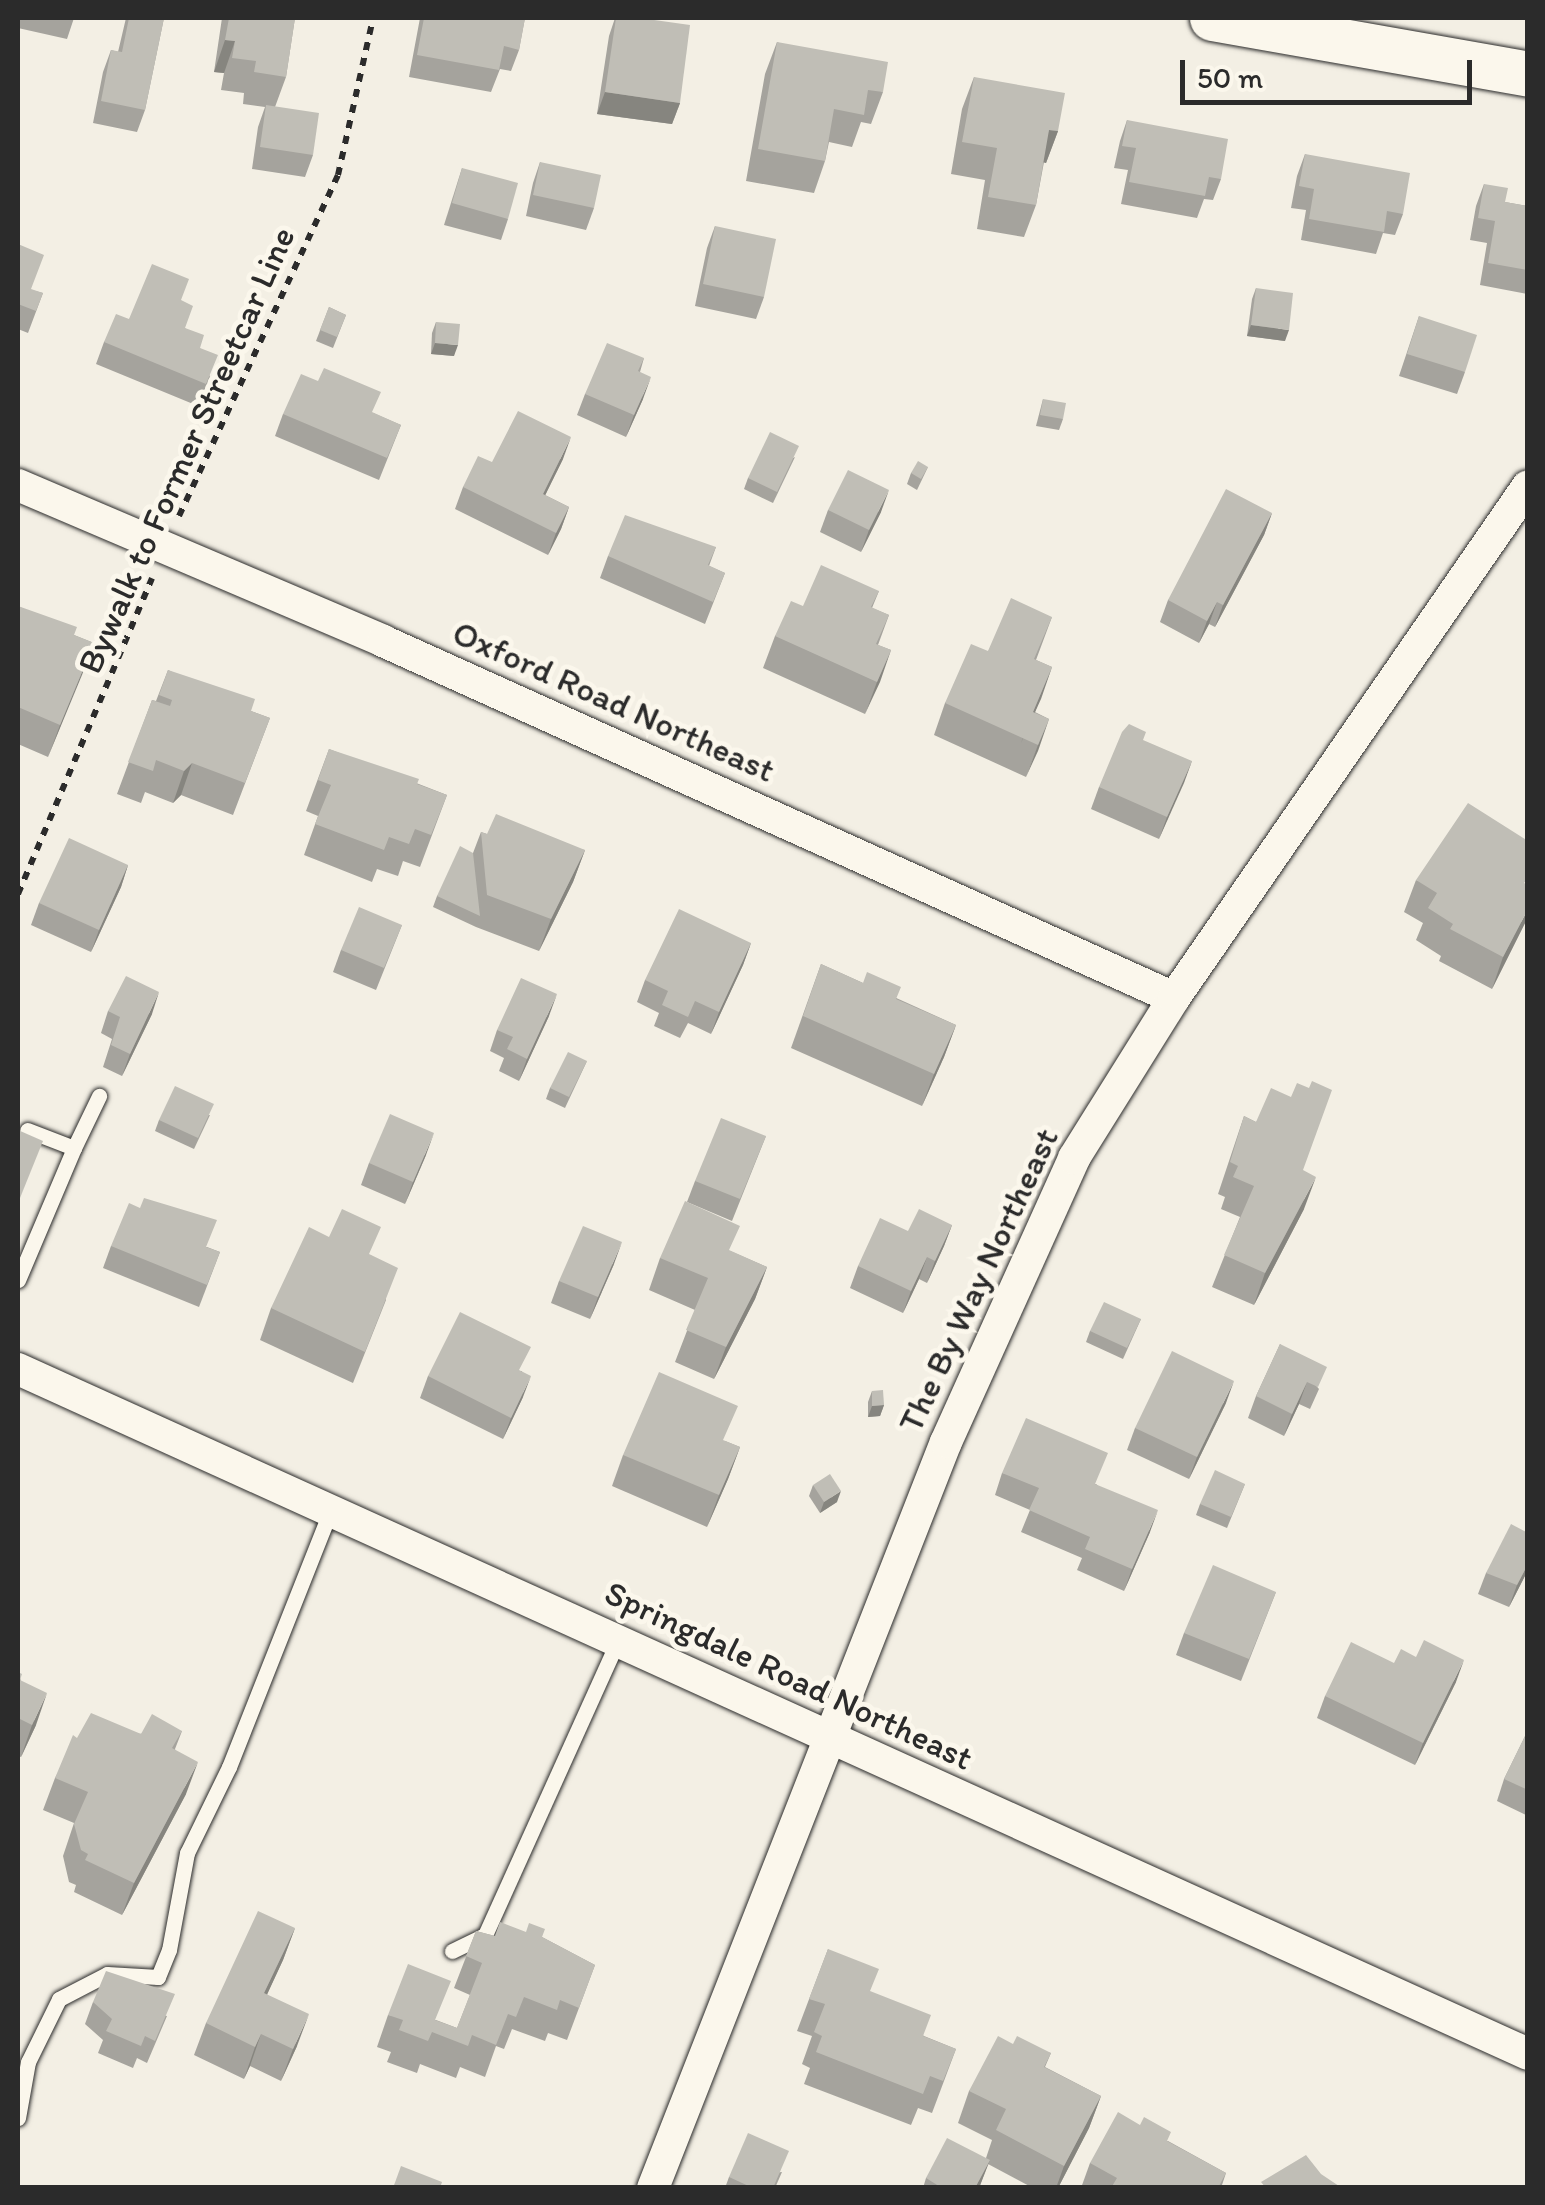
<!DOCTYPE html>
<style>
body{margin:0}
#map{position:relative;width:1545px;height:2205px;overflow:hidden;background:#f3efe4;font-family:Itim,sans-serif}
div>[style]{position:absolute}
.path>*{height:6px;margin-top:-3px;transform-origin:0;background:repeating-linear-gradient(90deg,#2b2b2b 0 8px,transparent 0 16px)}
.roads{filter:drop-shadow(0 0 2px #2b2b2b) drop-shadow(0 0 2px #2b2b2b)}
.lane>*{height:15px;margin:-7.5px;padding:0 7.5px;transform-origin:7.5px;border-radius:7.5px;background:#fbf7ec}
.street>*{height:32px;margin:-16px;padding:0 16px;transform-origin:16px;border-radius:16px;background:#fbf7ec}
.secondary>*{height:45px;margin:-22.5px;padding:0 22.5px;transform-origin:22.5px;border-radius:22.5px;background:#fbf7ec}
.wall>*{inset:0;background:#a5a39d}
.shaded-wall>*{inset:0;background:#86857f}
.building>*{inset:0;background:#c0beb6}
span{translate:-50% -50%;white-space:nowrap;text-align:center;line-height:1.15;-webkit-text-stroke:10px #fbf7ec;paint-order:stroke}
.street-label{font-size:35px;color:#2b2b2b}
.frame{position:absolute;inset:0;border:20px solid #2b2b2b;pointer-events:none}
.scale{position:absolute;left:1180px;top:60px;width:292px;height:45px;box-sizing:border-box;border:5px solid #2b2b2b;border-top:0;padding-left:12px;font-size:30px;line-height:35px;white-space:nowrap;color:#2b2b2b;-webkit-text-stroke:8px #fbf7ec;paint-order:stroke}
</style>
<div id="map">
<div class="path">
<i style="left:179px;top:516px;width:376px;rotate:-65deg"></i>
<i style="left:338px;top:175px;width:161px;rotate:-77.4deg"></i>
<i style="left:18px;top:894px;width:343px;rotate:-67deg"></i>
</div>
<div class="roads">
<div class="lane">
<i style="left:74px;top:1148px;width:58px;rotate:-64.3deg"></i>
<i style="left:18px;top:1280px;width:143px;rotate:-67deg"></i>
<i style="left:74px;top:1148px;width:50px;rotate:-159deg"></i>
<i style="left:452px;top:1951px;width:37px;rotate:-26deg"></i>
<i style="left:485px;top:1935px;width:323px;rotate:-65.7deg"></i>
<i style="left:18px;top:2118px;width:57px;rotate:-79.9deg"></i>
<i style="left:28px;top:2062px;width:70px;rotate:-63.8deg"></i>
<i style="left:59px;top:1999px;width:54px;rotate:-27.5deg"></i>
<i style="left:107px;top:1974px;width:51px;rotate:3.4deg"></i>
<i style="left:158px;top:1977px;width:29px;rotate:-68deg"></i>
<i style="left:169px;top:1950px;width:99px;rotate:-79.5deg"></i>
<i style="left:187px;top:1853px;width:96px;rotate:-64deg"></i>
<i style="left:229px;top:1767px;width:277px;rotate:-68.4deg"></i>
</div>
<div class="street">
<i style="left:18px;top:485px;width:397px;rotate:23.1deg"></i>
<i style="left:383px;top:641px;width:868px;rotate:24.29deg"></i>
<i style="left:18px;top:1369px;width:1658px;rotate:24.4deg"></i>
<i style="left:653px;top:2188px;width:801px;rotate:-68.56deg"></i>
<i style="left:946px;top:1442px;width:312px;rotate:-65.7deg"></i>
<i style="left:1074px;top:1158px;width:189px;rotate:-58deg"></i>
<i style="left:1174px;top:998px;width:622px;rotate:-55.34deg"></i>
</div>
<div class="secondary">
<i style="left:1212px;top:18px;width:321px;rotate:10deg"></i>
</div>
</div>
<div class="wall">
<i style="clip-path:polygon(18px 18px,74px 18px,67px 39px,18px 28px)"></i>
<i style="clip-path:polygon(126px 18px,164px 18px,145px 110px,137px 132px,93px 123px,103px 72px,111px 50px,118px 52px)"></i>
<i style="clip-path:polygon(222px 18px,295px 18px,286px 77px,275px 107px,313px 155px,305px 177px,252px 169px,258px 127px,265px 107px,243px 104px,244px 93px,221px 90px,224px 73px,214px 72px)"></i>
<i style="clip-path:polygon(420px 18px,525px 18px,519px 50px,511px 71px,500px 69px,491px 92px,409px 77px)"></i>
<i style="clip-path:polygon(615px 18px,680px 103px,672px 124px,597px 114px,609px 36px)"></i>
<i style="clip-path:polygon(777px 42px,883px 92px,871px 124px,861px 122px,852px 147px,829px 142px,825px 161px,814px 193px,746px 181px,765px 74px)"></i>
<i style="clip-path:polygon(974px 77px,1058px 131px,1046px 163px,1044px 162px,1036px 205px,1024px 237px,977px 229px,985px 180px,951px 174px,962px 109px)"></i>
<i style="clip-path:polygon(1127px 120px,1221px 179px,1213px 200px,1204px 199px,1197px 218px,1121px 204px,1128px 170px,1114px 168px,1120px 141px)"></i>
<i style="clip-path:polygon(1305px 154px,1403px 214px,1395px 235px,1383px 233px,1376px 254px,1301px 240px,1306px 210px,1291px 208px,1297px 176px)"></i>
<i style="clip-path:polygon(540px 162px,594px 208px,586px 230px,526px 216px,533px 183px)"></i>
<i style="clip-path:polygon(462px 168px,508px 219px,501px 240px,444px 225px)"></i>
<i style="clip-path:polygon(1484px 184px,1505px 202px,1528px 206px,1528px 294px,1480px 285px,1487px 243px,1470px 240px,1476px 206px)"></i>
<i style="clip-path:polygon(715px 226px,764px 297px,756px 319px,695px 306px,707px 248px)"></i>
<i style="clip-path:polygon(18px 244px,31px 290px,43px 293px,28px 333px,18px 329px)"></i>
<i style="clip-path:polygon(1256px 288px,1285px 341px,1247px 336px,1252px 299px)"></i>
<i style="clip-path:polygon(182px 301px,185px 328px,200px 348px,210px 377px,198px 406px,96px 364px,104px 342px,129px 319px)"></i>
<i style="clip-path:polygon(329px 307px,346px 315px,333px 348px,316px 341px)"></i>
<i style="clip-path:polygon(1419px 316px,1465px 372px,1457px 394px,1399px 376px)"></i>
<i style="clip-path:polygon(436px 322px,454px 356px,431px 354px,432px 333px)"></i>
<i style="clip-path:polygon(644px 358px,640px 372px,643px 399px,626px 437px,577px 415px,585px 394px)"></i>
<i style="clip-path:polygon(1043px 399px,1063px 419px,1059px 430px,1036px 426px)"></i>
<i style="clip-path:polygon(373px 413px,401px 425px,379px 480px,275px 436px,283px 414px)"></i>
<i style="clip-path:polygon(795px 457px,773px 503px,744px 489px,748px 478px)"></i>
<i style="clip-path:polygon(563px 459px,545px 495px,569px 507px,561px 529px,548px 555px,455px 509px,463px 487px,492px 462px)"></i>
<i style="clip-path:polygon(928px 467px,917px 490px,907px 484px,911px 473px)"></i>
<i style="clip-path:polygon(828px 510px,881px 512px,861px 552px,820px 532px)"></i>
<i style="clip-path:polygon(1272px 513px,1264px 535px,1215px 627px,1209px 624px,1199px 643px,1160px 622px,1168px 600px)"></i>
<i style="clip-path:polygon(716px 547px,709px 566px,725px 573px,705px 624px,600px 578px,608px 556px)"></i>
<i style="clip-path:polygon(879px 591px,872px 608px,889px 615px,878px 645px,891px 650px,865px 714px,763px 668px,775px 636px,803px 606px)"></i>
<i style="clip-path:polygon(18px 606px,74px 635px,94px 643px,48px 757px,18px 744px)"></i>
<i style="clip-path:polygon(1052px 617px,1036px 660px,1052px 667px,1035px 712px,1049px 719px,1026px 777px,934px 735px,945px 703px,988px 651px)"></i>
<i style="clip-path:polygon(168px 670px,251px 711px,270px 718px,233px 815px,181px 795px,173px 803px,145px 792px,141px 803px,117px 794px,152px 700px,156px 701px)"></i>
<i style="clip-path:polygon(329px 749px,447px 795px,420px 867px,403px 861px,398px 876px,377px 869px,372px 882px,304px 855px,318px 816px,306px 811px)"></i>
<i style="clip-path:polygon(1192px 761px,1159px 839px,1091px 809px,1099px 787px)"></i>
<i style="clip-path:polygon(481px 832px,487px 834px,585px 850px,573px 882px,539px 951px,476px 927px,433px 907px,437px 896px,473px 853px)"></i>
<i style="clip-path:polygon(128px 865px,121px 887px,91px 952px,31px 925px,39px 903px)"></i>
<i style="clip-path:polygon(1416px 880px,1525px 923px,1492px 989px,1439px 961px,1441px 956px,1416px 940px,1423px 923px,1404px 912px)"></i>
<i style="clip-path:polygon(402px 925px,376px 990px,333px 972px,341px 950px)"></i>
<i style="clip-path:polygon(751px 943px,743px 965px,711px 1034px,688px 1023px,680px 1038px,654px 1026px,659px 1013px,637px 1002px,645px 980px)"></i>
<i style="clip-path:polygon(821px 964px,956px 1025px,944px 1057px,922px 1106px,791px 1048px)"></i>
<i style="clip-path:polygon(108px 1011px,152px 1014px,122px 1076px,103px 1067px,112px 1039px,101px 1033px)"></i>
<i style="clip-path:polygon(549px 1016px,519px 1081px,499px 1071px,504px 1058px,490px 1051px,497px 1030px)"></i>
<i style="clip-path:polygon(587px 1061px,565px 1108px,546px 1099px,550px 1088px)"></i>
<i style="clip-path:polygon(1291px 1097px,1303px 1170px,1304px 1209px,1254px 1305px,1212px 1287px,1240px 1217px,1221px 1209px,1225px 1197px,1218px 1194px,1244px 1116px,1256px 1122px)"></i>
<i style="clip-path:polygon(210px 1115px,194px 1149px,155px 1131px,159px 1120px)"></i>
<i style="clip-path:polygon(766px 1136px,732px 1221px,687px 1202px,695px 1181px)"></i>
<i style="clip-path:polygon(426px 1155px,405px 1204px,361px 1185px,369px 1163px)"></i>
<i style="clip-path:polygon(952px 1225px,944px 1246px,927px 1283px,919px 1279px,903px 1313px,850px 1288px,858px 1266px,908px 1231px)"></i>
<i style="clip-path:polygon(111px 1246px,207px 1247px,220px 1252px,199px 1307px,103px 1268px)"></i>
<i style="clip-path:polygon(730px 1251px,767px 1267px,755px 1299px,714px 1379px,675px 1362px,695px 1310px,649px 1290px,660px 1258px)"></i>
<i style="clip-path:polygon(371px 1255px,386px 1300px,353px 1383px,260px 1340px,271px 1308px)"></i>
<i style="clip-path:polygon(614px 1264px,590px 1319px,551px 1303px,559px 1281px)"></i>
<i style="clip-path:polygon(1141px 1319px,1123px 1359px,1086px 1342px,1090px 1331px)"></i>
<i style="clip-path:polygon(1280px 1344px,1319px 1389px,1310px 1409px,1299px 1404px,1284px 1436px,1248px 1418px,1256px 1396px)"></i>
<i style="clip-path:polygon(522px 1371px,523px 1397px,503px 1439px,420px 1398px,428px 1376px)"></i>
<i style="clip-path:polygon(872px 1391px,884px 1405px,880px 1416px,868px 1417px,868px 1402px)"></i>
<i style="clip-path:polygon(1226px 1403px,1189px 1479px,1127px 1450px,1135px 1428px)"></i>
<i style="clip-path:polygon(725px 1441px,740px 1447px,728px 1479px,707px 1527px,612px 1486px,623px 1455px)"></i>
<i style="clip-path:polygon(1002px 1473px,1096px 1484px,1150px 1532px,1124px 1591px,1077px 1570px,1082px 1558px,1021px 1532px,1030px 1510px,995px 1495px)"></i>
<i style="clip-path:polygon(1245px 1484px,1227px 1528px,1196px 1515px,1200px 1504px)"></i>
<i style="clip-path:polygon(813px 1485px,837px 1502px,820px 1513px,809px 1496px)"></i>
<i style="clip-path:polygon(1528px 1533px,1528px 1570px,1509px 1607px,1478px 1594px,1486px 1573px)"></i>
<i style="clip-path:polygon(1276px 1592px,1241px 1681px,1176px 1655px,1184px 1633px)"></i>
<i style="clip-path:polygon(1394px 1663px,1456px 1682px,1415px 1765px,1317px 1718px,1325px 1696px)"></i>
<i style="clip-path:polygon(18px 1672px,36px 1725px,21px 1757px,18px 1756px)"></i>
<i style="clip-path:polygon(1528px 1730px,1528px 1816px,1497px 1801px,1504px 1779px)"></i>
<i style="clip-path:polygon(182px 1731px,175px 1749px,186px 1794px,122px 1915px,74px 1892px,76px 1885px,69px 1882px,63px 1856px,74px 1823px,43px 1810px,55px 1778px,77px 1738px)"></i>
<i style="clip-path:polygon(295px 1928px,283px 1960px,267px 1994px,297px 2046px,281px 2081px,250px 2066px,244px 2079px,194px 2055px,206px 2023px)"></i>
<i style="clip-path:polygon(476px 1931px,495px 1936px,542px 1937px,595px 1965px,567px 2040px,548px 2033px,545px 2041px,512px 2029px,504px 2049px,496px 2046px,485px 2077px,460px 2067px,456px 2078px,420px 2064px,417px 2073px,387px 2062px,391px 2052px,377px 2047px,388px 2015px,436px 2020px,457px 2028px,470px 1995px,454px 1988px)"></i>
<i style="clip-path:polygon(828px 1949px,870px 1992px,924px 2036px,956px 2049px,932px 2113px,918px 2108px,911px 2125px,804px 2084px,810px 2068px,802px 2064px,812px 2036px,797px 2031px)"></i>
<i style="clip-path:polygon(93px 2002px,167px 2016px,147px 2063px,137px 2058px,133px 2068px,98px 2053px,103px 2040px,85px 2024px)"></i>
<i style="clip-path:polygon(1013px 2044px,1051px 2053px,1045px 2067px,1101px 2096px,1089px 2128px,1058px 2188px,1033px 2188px,988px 2164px,979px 2188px,923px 2188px,926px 2178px,986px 2158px,992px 2140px,958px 2123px,969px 2091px)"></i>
<i style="clip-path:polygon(1168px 2141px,1226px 2173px,1221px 2188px,1081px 2188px,1090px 2163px)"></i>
<i style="clip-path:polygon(782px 2172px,775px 2188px,725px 2188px,729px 2177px)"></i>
</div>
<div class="shaded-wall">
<i style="clip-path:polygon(225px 40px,235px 41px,224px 73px,214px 72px)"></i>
<i style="clip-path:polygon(605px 92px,680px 103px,672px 124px,597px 114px)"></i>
<i style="clip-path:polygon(1049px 130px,1058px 131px,1046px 163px,1038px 161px)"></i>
<i style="clip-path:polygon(1251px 325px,1289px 330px,1285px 341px,1247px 336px)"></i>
<i style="clip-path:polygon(435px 343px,458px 345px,454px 356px,431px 354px)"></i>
<i style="clip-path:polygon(651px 377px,643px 399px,626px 437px,634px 415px)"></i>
<i style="clip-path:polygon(571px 437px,563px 459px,535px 516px,543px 494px)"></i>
<i style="clip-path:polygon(889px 490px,881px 512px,861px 552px,869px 530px)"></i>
<i style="clip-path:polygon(569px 507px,561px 529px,548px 555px,556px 533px)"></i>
<i style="clip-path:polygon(1272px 513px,1264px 535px,1215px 627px,1223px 605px)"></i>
<i style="clip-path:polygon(1217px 602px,1209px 624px,1199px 643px,1207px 621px)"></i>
<i style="clip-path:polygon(94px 643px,82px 675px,48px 757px,60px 725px)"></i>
<i style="clip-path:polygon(891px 650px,880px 682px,865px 714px,877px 682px)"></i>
<i style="clip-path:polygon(1052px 667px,1041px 699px,1021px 743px,1033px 712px)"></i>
<i style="clip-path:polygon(1049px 719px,1038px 751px,1026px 777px,1038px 745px)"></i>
<i style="clip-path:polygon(1192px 761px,1184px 783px,1159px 839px,1167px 817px)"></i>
<i style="clip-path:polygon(192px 763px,181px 795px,173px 803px,184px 771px)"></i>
<i style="clip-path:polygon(585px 850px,573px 882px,539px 951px,551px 919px)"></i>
<i style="clip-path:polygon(128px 865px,121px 887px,91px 952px,99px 930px)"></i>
<i style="clip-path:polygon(1528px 909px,1525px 923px,1492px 989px,1503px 957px)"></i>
<i style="clip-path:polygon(751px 943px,743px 965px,711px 1034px,719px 1012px)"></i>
<i style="clip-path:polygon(159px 992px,152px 1014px,122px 1076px,130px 1054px)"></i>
<i style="clip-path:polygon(557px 994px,549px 1016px,519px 1081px,527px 1059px)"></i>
<i style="clip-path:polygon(956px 1025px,944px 1057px,922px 1106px,934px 1074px)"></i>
<i style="clip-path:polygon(434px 1133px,426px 1155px,405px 1204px,413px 1182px)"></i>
<i style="clip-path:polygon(1316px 1177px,1304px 1209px,1254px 1305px,1265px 1273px)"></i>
<i style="clip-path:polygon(952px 1225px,944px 1246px,927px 1283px,935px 1261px)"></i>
<i style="clip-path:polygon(622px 1242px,614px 1264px,590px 1319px,598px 1297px)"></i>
<i style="clip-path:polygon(927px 1257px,919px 1279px,903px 1313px,911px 1291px)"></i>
<i style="clip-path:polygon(767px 1267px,755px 1299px,714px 1379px,726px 1347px)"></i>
<i style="clip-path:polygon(531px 1376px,523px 1397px,503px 1439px,511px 1418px)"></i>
<i style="clip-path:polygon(1234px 1381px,1226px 1403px,1189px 1479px,1197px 1457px)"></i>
<i style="clip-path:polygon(1307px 1382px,1299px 1404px,1284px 1436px,1292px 1414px)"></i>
<i style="clip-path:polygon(884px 1405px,880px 1416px,868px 1417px,872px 1406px)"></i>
<i style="clip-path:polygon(740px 1447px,728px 1479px,707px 1527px,719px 1495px)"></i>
<i style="clip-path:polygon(841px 1491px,837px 1502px,820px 1513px,824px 1502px)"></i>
<i style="clip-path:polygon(1158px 1510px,1150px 1532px,1124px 1591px,1132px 1569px)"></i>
<i style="clip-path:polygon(1528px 1564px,1528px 1570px,1509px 1607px,1517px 1585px)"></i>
<i style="clip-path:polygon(1464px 1660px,1456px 1682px,1415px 1765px,1423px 1743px)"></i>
<i style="clip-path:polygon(47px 1693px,36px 1725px,21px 1757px,32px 1725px)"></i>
<i style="clip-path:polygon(198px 1762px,186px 1794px,122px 1915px,134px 1883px)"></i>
<i style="clip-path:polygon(295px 1928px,283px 1960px,253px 2025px,264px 1993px)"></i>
<i style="clip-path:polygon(309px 2014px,297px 2046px,281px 2081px,293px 2049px)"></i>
<i style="clip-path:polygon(261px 2034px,250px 2066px,244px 2079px,255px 2047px)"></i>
<i style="clip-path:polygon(1101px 2096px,1089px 2128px,1058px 2188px,1056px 2188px,1064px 2166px)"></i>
<i style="clip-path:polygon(990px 2160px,979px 2188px,975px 2188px)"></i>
</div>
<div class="building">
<i style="clip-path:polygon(129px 18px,164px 18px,145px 110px,101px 101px,111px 50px,122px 52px)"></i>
<i style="clip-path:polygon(229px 18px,295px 18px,286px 77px,254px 72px,256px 61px,232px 58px,235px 41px,225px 40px)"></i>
<i style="clip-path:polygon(424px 18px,525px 18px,519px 50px,504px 46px,499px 70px,417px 55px)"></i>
<i style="clip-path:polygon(616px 18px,640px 18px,690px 25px,680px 103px,605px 92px)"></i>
<i style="clip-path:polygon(777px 42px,888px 62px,883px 92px,868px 90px,864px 115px,834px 109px,825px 161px,758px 149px)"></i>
<i style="clip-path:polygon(974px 77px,1065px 93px,1058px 131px,1049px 130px,1036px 205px,988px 197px,997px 148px,962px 142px)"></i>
<i style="clip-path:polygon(266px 105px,319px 113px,313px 155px,260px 147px)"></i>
<i style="clip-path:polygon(1127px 120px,1228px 139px,1221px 179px,1209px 177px,1205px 196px,1129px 182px,1136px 148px,1122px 146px)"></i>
<i style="clip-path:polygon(1305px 154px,1410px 173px,1403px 214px,1387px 211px,1384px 232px,1309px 219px,1314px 189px,1299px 186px)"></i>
<i style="clip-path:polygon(540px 162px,601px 175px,594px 208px,533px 195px)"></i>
<i style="clip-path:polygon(462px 168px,518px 183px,508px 219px,452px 203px)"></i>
<i style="clip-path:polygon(1484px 184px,1508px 188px,1505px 202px,1528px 206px,1528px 270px,1488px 263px,1495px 221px,1478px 218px)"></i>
<i style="clip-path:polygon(715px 226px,776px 239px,764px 297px,703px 284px)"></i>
<i style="clip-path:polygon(18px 244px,44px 255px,31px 289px,43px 293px,36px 311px,18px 304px)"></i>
<i style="clip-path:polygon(152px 264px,189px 279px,181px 300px,193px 306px,185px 328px,204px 335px,200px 348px,218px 355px,206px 384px,104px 342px,116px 314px,129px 319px)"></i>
<i style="clip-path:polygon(1256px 288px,1293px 293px,1289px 330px,1251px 325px)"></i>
<i style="clip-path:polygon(329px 307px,346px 315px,337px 337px,320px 330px)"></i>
<i style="clip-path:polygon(1419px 316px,1477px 335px,1465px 372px,1407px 354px)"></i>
<i style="clip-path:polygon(436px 322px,460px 324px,458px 345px,435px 343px)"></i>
<i style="clip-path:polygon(607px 343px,644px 358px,638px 371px,651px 377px,634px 415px,585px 394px)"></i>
<i style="clip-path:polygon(324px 368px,381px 392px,372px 412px,401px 425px,387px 458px,283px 414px,301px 374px,318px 381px)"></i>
<i style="clip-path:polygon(1043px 399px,1066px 403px,1063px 419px,1040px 415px)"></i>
<i style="clip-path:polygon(518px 411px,571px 437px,543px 494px,569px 507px,556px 533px,463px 487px,478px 456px,492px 462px)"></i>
<i style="clip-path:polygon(770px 432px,799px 446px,777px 492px,748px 478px)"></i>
<i style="clip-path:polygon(918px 461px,928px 467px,921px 479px,911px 473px)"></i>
<i style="clip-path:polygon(848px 470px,889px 490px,869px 530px,828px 510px)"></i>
<i style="clip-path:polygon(1226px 489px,1272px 513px,1223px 605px,1217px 602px,1207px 621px,1168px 600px)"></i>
<i style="clip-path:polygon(625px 515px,716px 547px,708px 565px,725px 573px,713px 602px,608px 556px)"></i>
<i style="clip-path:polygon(821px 565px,879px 591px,871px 607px,889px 615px,876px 644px,891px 650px,877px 682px,775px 636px,791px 601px,803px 606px)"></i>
<i style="clip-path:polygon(1011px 598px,1052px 617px,1034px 659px,1052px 667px,1033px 712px,1049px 719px,1038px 745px,945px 703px,971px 644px,988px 651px)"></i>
<i style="clip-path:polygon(18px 606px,77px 627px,74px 635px,94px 643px,60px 725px,18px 707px)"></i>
<i style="clip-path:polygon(168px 670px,255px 699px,251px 711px,270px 718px,245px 783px,192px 763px,184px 771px,156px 760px,153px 771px,128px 762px,152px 700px,170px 706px,172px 700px,159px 695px)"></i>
<i style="clip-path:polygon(1129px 724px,1146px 732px,1143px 740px,1192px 761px,1167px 817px,1099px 787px,1122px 732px)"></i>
<i style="clip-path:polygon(329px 749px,419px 779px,417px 784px,447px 795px,431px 835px,415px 829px,409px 844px,389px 837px,384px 850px,315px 824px,331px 785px,318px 780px)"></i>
<i style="clip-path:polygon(1468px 803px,1528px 841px,1528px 878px,1524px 883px,1528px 885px,1528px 909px,1503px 957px,1450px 929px,1453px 924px,1428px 908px,1437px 893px,1416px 880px)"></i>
<i style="clip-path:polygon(496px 814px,585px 850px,551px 919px,487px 895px,481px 832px,487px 834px)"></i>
<i style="clip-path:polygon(69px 838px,128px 865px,99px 930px,39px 903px)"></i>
<i style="clip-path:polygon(460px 846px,473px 853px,480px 916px,437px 896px)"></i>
<i style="clip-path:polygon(359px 907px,402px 925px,384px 968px,341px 950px)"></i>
<i style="clip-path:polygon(679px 909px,751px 943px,719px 1012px,695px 1001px,688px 1017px,662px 1005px,668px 991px,645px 980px)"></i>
<i style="clip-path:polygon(821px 964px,863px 983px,867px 972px,901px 987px,896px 999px,956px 1025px,934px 1074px,803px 1016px)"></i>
<i style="clip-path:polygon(126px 976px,159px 992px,130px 1054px,111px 1045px,120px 1017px,108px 1011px)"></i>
<i style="clip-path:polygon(521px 978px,557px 994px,527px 1059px,507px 1049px,513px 1037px,497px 1030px)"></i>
<i style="clip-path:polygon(568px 1052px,587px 1061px,569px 1097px,550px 1088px)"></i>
<i style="clip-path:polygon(1312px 1081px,1332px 1090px,1303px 1170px,1316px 1177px,1265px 1273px,1224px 1255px,1254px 1186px,1233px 1177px,1238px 1166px,1230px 1162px,1244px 1116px,1256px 1122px,1271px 1088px,1291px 1097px,1297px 1083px,1309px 1088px)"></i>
<i style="clip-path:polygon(175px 1086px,214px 1104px,198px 1138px,159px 1120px)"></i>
<i style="clip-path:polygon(390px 1114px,434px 1133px,413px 1182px,369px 1163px)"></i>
<i style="clip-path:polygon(721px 1118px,766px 1136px,740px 1199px,695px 1181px)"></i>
<i style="clip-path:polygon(18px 1130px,43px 1141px,18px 1203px)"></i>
<i style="clip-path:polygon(144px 1198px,217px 1220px,206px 1247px,220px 1252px,207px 1285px,111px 1246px,129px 1203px,140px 1208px)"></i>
<i style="clip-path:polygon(685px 1201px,740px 1226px,729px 1250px,767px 1267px,726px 1347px,686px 1330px,708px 1278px,660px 1258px)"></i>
<i style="clip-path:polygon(342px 1209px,381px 1227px,369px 1254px,398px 1268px,365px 1352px,271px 1308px,309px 1227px,329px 1237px)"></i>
<i style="clip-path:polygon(919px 1209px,952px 1225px,935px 1261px,927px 1257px,911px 1291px,858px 1266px,880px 1218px,908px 1231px)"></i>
<i style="clip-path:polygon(583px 1226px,622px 1242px,598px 1297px,559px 1281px)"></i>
<i style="clip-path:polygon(1104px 1302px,1141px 1319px,1127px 1348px,1090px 1331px)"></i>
<i style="clip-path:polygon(460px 1312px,531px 1347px,519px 1370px,531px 1376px,511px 1418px,428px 1376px)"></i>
<i style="clip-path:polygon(1280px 1344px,1327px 1367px,1318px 1387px,1307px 1382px,1292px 1414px,1256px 1396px)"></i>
<i style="clip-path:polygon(1172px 1351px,1234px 1381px,1197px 1457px,1135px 1428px)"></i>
<i style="clip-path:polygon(659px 1372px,738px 1406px,723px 1440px,740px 1447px,719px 1495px,623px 1455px)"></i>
<i style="clip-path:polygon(883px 1390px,884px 1405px,872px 1406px,872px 1391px)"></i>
<i style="clip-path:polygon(1026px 1418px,1108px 1453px,1095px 1484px,1158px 1510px,1132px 1569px,1085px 1549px,1090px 1537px,1029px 1510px,1039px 1488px,1002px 1473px)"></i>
<i style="clip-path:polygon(1215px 1470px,1245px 1484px,1231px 1517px,1200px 1504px)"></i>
<i style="clip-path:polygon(830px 1474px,841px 1491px,824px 1502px,813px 1485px)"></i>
<i style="clip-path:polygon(1511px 1524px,1528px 1533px,1528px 1564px,1517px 1585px,1486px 1573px)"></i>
<i style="clip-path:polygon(1213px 1565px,1276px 1592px,1249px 1659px,1184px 1633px)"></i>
<i style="clip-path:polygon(1424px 1640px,1464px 1660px,1423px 1743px,1325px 1696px,1351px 1642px,1394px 1663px,1401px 1649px,1416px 1657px)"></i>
<i style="clip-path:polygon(18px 1672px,22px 1674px,20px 1680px,47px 1693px,32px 1725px,18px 1718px)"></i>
<i style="clip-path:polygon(91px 1713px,141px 1734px,152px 1714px,182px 1731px,172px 1748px,198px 1762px,134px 1883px,85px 1860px,88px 1854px,81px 1850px,74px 1824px,88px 1792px,55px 1778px,73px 1735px,77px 1738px)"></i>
<i style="clip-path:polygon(1528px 1730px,1528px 1790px,1504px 1779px)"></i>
<i style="clip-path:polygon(258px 1911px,295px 1928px,264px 1993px,309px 2014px,293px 2049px,261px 2034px,255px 2047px,206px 2023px)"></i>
<i style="clip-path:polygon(500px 1922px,526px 1932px,529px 1923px,545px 1929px,542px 1937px,595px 1965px,579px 2008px,560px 2000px,557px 2010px,524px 1997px,516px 2017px,508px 2014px,496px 2045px,472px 2035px,468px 2046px,432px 2032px,428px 2041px,399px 2030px,403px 2020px,388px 2015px,408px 1964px,451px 1981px,435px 2020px,457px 2028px,482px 1963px,466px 1956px,476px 1931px,495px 1936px)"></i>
<i style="clip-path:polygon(828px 1949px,879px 1969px,870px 1991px,931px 2015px,923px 2036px,956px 2049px,943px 2081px,930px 2076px,923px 2094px,816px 2052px,822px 2036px,814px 2032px,825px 2004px,809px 1999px)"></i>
<i style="clip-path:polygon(106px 1971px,175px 1994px,155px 2041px,145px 2036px,141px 2046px,106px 2031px,112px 2019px,93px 2002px)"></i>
<i style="clip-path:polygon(998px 2036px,1013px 2044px,1017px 2036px,1051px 2053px,1044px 2067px,1101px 2096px,1064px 2166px,996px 2130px,1006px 2109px,969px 2091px)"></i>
<i style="clip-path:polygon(1118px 2112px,1140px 2125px,1144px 2117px,1171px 2132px,1167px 2141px,1226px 2173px,1218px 2188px,1111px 2188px,1117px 2178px,1090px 2163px)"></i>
<i style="clip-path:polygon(748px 2133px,789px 2151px,773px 2188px,753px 2188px,729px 2177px)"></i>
<i style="clip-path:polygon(947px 2138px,990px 2160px,975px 2188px,942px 2188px,926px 2178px)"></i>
<i style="clip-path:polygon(1306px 2155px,1321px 2174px,1342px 2188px,1266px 2188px,1261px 2182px)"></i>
<i style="clip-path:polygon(401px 2166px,442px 2182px,440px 2188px,393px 2188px)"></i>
</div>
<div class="street-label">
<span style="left:186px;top:450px;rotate:-66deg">Bywalk to Former Streetcar Line</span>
<span style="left:614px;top:701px;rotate:24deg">Oxford Road Northeast</span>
<span style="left:978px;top:1280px;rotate:-65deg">The By Way Northeast</span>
<span style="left:789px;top:1675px;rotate:25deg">Springdale Road Northeast</span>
</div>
<div class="frame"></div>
<div class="scale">50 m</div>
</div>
